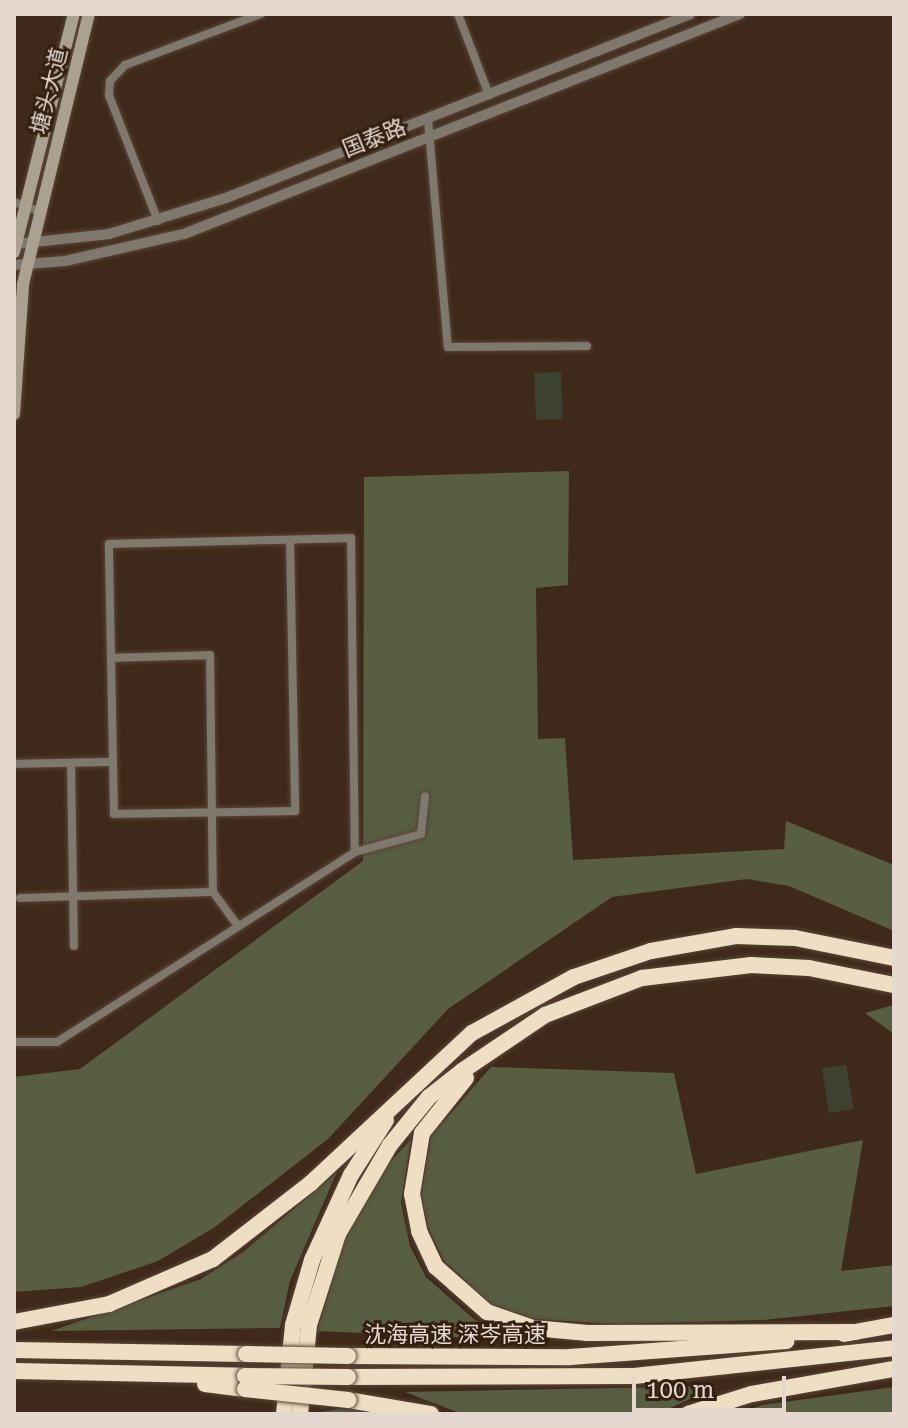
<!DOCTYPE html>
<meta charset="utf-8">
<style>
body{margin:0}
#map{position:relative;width:908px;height:1428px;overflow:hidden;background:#3e291a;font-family:"Roboto Serif","Noto Sans SC",serif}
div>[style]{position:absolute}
.green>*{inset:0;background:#3d412f}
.forest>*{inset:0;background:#575e41}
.roads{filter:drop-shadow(0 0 2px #594537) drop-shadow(0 0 2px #594537)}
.minor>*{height:8px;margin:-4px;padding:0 4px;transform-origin:4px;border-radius:4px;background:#7e786d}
.tertiary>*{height:10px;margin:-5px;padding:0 5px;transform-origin:5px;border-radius:5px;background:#7e786d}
.secondary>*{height:12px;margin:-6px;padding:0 6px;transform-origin:6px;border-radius:6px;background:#aba190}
.motorway>*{height:16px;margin:-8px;padding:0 8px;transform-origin:8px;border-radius:8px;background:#eedec3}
.bridges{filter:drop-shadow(0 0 2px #594537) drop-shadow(0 0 2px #594537)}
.motorway-bridge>*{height:16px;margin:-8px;padding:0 8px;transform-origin:8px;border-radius:8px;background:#eedec3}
span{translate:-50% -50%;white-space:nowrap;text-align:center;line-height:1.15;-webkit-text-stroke:6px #332010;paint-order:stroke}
.street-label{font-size:22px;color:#e6d8cf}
.frame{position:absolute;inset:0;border:16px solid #e6d8cf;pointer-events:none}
.scale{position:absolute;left:632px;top:1376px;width:154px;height:36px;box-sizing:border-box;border:4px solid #e6d8cf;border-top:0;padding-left:10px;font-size:24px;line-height:28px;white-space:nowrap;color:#e6d8cf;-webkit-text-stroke:6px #332010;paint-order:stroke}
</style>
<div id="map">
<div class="green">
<i style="clip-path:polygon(561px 372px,563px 419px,536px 420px,534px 373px)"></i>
<i style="clip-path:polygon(846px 1065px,854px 1109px,829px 1113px,822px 1068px)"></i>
</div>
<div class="forest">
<i style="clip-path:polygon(569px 471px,568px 585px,536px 588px,538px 739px,565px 738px,573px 860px,784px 849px,786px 821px,894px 865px,894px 931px,789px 886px,747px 879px,612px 897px,448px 1009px,328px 1139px,215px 1227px,158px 1261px,81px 1287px,14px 1292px,14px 1077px,80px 1069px,363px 861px,364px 477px)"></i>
<i style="clip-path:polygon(894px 1005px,894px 1034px,865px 1013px)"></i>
<i style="clip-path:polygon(491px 1067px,674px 1073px,696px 1174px,863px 1140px,841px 1271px,894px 1265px,894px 1306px,764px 1320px,617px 1324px,535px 1319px,491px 1304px,444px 1261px,428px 1228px,421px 1194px,431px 1136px)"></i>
<i style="clip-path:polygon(411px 1139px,401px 1203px,410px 1246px,426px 1277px,475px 1320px,538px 1341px,317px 1331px,346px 1234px,385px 1168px)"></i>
<i style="clip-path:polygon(337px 1172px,290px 1281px,280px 1328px,51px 1331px,201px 1279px,243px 1252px)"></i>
<i style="clip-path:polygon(717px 1386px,658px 1414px,462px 1414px,405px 1392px)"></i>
<i style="clip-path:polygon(894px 1387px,894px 1414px,736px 1414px,762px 1405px)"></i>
<i style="clip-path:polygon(339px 1409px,371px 1411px,390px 1414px,308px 1414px)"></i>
</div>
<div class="roads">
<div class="minor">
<i style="left:458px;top:14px;width:87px;rotate:69.1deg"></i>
<i style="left:428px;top:120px;width:228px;rotate:85deg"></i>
<i style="left:448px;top:347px;width:139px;rotate:-0.4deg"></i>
<i style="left:14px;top:202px;width:29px;rotate:20deg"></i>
<i style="left:158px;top:221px;width:135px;rotate:-111.3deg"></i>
<i style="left:109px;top:95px;width:14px;rotate:-86deg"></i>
<i style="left:110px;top:81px;width:22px;rotate:-47deg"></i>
<i style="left:125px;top:65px;width:145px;rotate:-20.6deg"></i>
<i style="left:290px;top:540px;width:271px;rotate:88.9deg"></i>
<i style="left:295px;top:811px;width:181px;rotate:179.1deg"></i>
<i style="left:114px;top:814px;width:270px;rotate:-91.1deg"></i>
<i style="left:109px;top:544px;width:242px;rotate:-1.4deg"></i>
<i style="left:351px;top:538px;width:314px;rotate:89.3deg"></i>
<i style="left:111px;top:658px;width:99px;rotate:-1.7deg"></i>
<i style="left:210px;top:655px;width:237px;rotate:89.3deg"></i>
<i style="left:213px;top:892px;width:42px;rotate:53.7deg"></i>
<i style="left:71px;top:763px;width:183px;rotate:89.1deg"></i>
<i style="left:14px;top:764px;width:99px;rotate:-1.2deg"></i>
<i style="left:20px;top:898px;width:193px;rotate:-1.8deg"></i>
<i style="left:14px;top:1042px;width:43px"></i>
<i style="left:57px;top:1042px;width:353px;rotate:-32.5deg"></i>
<i style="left:355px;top:852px;width:68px;rotate:-15.3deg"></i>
<i style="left:421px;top:834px;width:38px;rotate:-84deg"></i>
</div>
<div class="tertiary">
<i style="left:16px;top:244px;width:94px;rotate:-6.1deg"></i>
<i style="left:109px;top:234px;width:122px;rotate:-17.1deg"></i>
<i style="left:226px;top:198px;width:499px;rotate:-21.6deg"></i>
<i style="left:14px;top:265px;width:51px;rotate:-4.5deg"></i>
<i style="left:65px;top:261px;width:122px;rotate:-12.8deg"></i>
<i style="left:184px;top:234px;width:598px;rotate:-21.59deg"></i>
</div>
<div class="secondary">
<i style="left:14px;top:252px;width:245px;rotate:-75.9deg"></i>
<i style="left:14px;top:414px;width:130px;rotate:-86deg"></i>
<i style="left:23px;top:284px;width:278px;rotate:-76.3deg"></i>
</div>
<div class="motorway">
<i style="left:466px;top:1078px;width:70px;rotate:128.7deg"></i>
<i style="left:422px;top:1133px;width:62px;rotate:99.3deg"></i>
<i style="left:412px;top:1194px;width:38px;rotate:79deg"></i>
<i style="left:419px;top:1231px;width:40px;rotate:65deg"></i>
<i style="left:436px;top:1267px;width:68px;rotate:41.4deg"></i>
<i style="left:487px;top:1312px;width:49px;rotate:19.2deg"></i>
<i style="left:533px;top:1328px;width:55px;rotate:5.2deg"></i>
<i style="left:588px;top:1333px;width:267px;rotate:-0.2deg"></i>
<i style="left:14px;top:1322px;width:97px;rotate:-10.7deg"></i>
<i style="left:109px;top:1304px;width:113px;rotate:-23.4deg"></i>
<i style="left:213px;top:1259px;width:124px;rotate:-37.8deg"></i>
<i style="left:311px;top:1183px;width:220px;rotate:-43deg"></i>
<i style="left:472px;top:1033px;width:116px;rotate:-28.8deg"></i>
<i style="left:574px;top:977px;width:81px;rotate:-18.7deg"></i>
<i style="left:651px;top:951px;width:86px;rotate:-10deg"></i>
<i style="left:736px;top:936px;width:59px;rotate:1.9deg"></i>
<i style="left:795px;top:938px;width:101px;rotate:11.4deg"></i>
<i style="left:844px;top:1334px;width:51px;rotate:-10.2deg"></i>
<i style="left:14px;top:1350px;width:232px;rotate:1deg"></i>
<i style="left:348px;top:1356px;width:222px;rotate:0.3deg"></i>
<i style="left:570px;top:1357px;width:217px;rotate:-4.2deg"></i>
<i style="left:14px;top:1371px;width:231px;rotate:1.2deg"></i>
<i style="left:348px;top:1377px;width:286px;rotate:-0.2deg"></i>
<i style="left:634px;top:1376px;width:262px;rotate:-6.1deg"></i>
<i style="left:205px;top:1384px;width:40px;rotate:7.1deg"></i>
<i style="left:348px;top:1400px;width:84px;rotate:9.6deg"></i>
<i style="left:284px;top:1414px;width:89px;rotate:-84.2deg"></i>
<i style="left:293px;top:1325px;width:68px;rotate:-73.7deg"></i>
<i style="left:312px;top:1260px;width:94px;rotate:-65.4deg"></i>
<i style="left:351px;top:1175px;width:65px;rotate:-57.5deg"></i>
<i style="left:300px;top:1414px;width:89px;rotate:-84.2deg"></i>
<i style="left:309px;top:1325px;width:96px;rotate:-72.3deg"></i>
<i style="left:338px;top:1234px;width:103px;rotate:-59.7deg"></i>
<i style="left:390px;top:1145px;width:62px;rotate:-50.9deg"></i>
<i style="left:429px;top:1097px;width:42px;rotate:-38.2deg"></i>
<i style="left:462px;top:1071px;width:100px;rotate:-34deg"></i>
<i style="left:545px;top:1015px;width:104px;rotate:-20.9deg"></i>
<i style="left:642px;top:978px;width:110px;rotate:-6.8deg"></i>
<i style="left:751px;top:965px;width:58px;rotate:3deg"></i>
<i style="left:809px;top:968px;width:87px;rotate:11.3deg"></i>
<i style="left:688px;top:1414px;width:67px;rotate:-17.4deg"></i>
<i style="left:752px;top:1394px;width:144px;rotate:-10deg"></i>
</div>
</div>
<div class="bridges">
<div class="motorway-bridge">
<i style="left:246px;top:1354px;width:102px;rotate:1.1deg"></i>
<i style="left:245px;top:1376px;width:103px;rotate:0.6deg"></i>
<i style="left:245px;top:1389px;width:104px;rotate:6.1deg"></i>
</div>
</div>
<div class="street-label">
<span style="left:49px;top:91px;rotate:-76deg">塘头大道</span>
<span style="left:374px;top:138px;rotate:-22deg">国泰路</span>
<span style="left:455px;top:1335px">沈海高速 深岑高速</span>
</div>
<div class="frame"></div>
<div class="scale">100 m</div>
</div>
